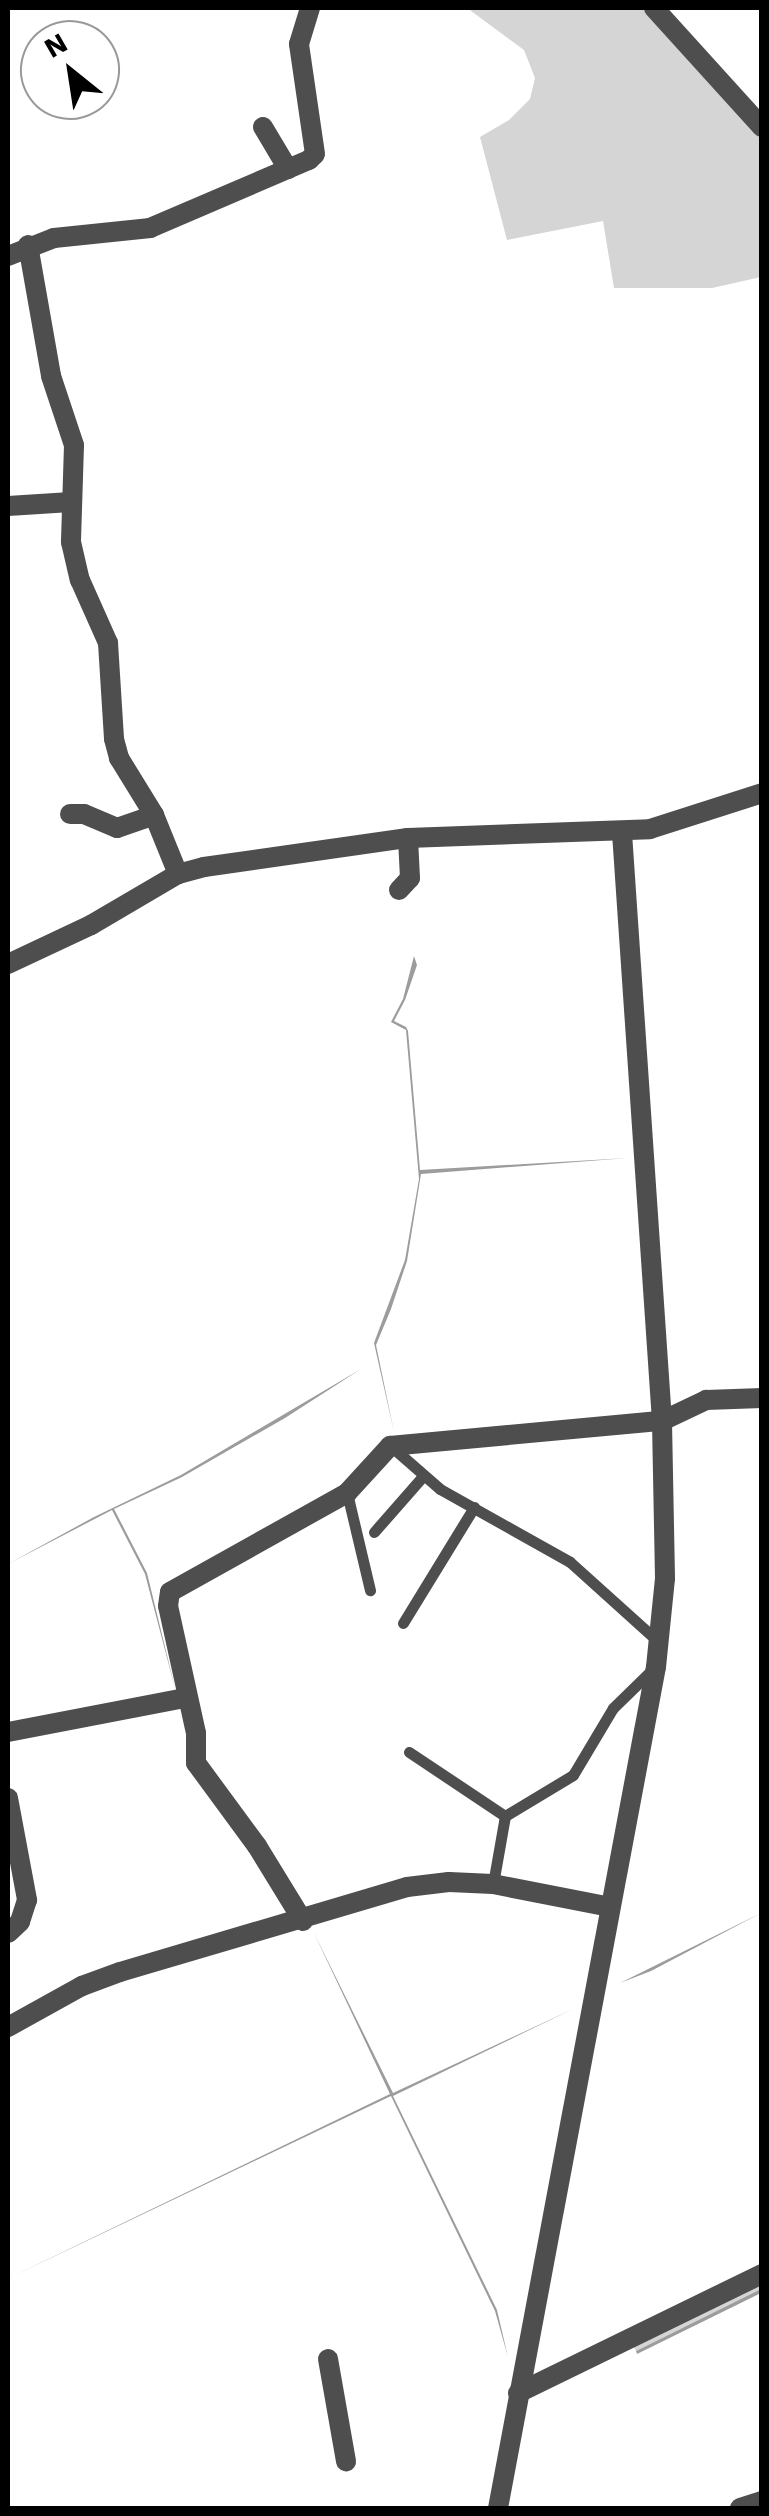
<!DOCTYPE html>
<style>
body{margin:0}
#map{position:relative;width:769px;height:2516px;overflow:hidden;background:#fff;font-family:"Work Sans",sans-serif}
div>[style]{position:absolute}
.green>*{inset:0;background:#d5d5d5}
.water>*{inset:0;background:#9c9c9c}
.service>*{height:11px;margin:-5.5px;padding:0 5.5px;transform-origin:5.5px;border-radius:5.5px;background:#4e4e4e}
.minor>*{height:20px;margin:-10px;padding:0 10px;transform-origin:10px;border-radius:10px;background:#4e4e4e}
.tertiary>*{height:20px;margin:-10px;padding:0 10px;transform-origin:10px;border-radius:10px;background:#4e4e4e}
span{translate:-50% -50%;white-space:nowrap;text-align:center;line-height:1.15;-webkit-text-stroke:8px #fff;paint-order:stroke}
.frame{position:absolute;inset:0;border:10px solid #000;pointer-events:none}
.north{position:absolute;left:20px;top:20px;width:100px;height:100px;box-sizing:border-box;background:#fff;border:2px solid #999;border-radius:50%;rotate:330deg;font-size:28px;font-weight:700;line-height:40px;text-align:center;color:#000}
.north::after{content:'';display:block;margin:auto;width:35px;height:45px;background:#000;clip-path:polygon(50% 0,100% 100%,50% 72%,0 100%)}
</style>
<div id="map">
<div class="green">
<i style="clip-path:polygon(467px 8px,654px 8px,761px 127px,761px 277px,712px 288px,614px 288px,603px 221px,507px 240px,480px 137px,509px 120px,530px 99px,535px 78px,524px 50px)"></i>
<i style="clip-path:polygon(761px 2279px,761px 2289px,636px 2351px,632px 2344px)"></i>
</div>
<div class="water">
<i style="clip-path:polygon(414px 956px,417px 965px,405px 1000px,394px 1021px,406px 1027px,408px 1031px,420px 1170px,628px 1158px,421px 1174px,407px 1261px,391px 1309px,376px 1345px,394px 1432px,374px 1343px,405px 1260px,419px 1179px,406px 1030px,391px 1022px,403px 999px)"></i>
<i style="clip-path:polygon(361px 1369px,285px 1418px,182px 1477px,114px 1509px,147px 1573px,176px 1692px,145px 1574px,112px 1510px,8px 1564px,94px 1517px,181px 1475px)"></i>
<i style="clip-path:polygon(761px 1913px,651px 1971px,620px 1983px)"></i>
<i style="clip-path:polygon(313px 1931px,393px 2093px,575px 2008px,393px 2096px,497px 2310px,508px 2357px,495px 2311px,391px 2096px,9px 2278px,390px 2094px)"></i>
<i style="clip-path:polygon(761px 2289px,761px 2293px,637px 2354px,636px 2351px)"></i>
</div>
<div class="service">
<i style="left:393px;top:1448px;width:62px;rotate:41.1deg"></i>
<i style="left:440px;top:1489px;width:149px;rotate:29.3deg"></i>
<i style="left:570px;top:1562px;width:120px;rotate:42deg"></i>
<i style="left:347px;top:1493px;width:100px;rotate:76.7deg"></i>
<i style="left:374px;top:1532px;width:74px;rotate:-48.8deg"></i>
<i style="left:403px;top:1623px;width:136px;rotate:-58.5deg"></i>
<i style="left:409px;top:1752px;width:115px;rotate:33.7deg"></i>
<i style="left:493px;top:1884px;width:69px;rotate:-80deg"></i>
<i style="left:505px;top:1816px;width:79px;rotate:-31.1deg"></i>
<i style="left:573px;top:1775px;width:78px;rotate:-59.2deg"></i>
<i style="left:613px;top:1708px;width:59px;rotate:-44.3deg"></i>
</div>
<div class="minor">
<i style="left:654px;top:8px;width:161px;rotate:47.8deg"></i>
<i style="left:263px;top:127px;width:49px;rotate:59.2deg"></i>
<i style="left:28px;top:245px;width:133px;rotate:80deg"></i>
<i style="left:51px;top:376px;width:73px;rotate:71.6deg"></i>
<i style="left:74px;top:445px;width:97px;rotate:91.8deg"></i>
<i style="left:71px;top:542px;width:39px;rotate:77deg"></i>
<i style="left:80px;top:580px;width:69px;rotate:66deg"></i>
<i style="left:108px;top:643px;width:96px;rotate:86.4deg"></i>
<i style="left:114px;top:739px;width:20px;rotate:75deg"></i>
<i style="left:119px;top:758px;width:67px;rotate:58.4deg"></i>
<i style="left:154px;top:815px;width:64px;rotate:67.9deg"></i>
<i style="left:8px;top:256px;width:49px;rotate:-21.4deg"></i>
<i style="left:54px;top:238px;width:97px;rotate:-5.9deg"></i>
<i style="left:150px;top:228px;width:173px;rotate:-23.2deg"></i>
<i style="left:309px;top:160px;width:8px;rotate:-45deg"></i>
<i style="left:315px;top:154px;width:111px;rotate:-98.3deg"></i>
<i style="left:299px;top:44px;width:38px;rotate:-73deg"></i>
<i style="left:8px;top:506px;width:63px;rotate:-3.6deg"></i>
<i style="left:70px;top:814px;width:14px"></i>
<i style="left:84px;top:814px;width:36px;rotate:23deg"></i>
<i style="left:117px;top:828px;width:39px;rotate:-19deg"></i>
<i style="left:399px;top:890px;width:16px;rotate:-47deg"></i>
<i style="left:410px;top:878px;width:40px;rotate:-92.9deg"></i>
<i style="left:8px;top:1732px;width:180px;rotate:-10.9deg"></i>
<i style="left:8px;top:1798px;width:104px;rotate:79.4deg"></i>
<i style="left:27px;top:1900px;width:23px;rotate:108deg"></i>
<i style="left:20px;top:1922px;width:16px;rotate:137deg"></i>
<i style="left:303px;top:1921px;width:88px;rotate:-121.5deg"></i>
<i style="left:257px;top:1846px;width:103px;rotate:-126.3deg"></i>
<i style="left:196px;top:1763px;width:30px;rotate:-90deg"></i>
<i style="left:196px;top:1733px;width:130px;rotate:-102.4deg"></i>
<i style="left:168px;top:1606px;width:14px;rotate:-82deg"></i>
<i style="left:170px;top:1592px;width:203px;rotate:-29.2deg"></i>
<i style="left:347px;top:1493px;width:64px;rotate:-47.5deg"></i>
<i style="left:390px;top:1446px;width:273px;rotate:-5.3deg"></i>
<i style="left:662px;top:1421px;width:49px;rotate:-25.5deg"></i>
<i style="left:706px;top:1400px;width:56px;rotate:-2deg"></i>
<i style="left:8px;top:2027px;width:85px;rotate:-29deg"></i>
<i style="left:82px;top:1986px;width:40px;rotate:-20.2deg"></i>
<i style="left:120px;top:1972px;width:299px;rotate:-16.5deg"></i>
<i style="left:407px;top:1887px;width:42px;rotate:-6.8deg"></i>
<i style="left:449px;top:1882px;width:44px;rotate:2.6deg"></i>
<i style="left:493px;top:1884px;width:119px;rotate:11.1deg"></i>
<i style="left:328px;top:2359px;width:104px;rotate:80deg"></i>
<i style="left:518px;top:2393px;width:271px;rotate:-26deg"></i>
<i style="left:740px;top:2508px;width:23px;rotate:-18deg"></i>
</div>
<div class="tertiary">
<i style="left:8px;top:964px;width:92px;rotate:-25.2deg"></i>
<i style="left:91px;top:925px;width:101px;rotate:-30.4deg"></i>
<i style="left:178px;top:874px;width:27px;rotate:-15deg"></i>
<i style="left:204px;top:867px;width:206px;rotate:-8.1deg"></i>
<i style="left:408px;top:838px;width:242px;rotate:-2.1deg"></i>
<i style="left:650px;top:829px;width:118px;rotate:-17.8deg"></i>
<i style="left:498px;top:2508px;width:856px;rotate:-79.36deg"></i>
<i style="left:656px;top:1667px;width:89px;rotate:-84.2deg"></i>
<i style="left:665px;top:1578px;width:157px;rotate:-91.1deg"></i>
<i style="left:662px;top:1421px;width:590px;rotate:-93.89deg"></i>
</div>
<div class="frame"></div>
<div class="north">N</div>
</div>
